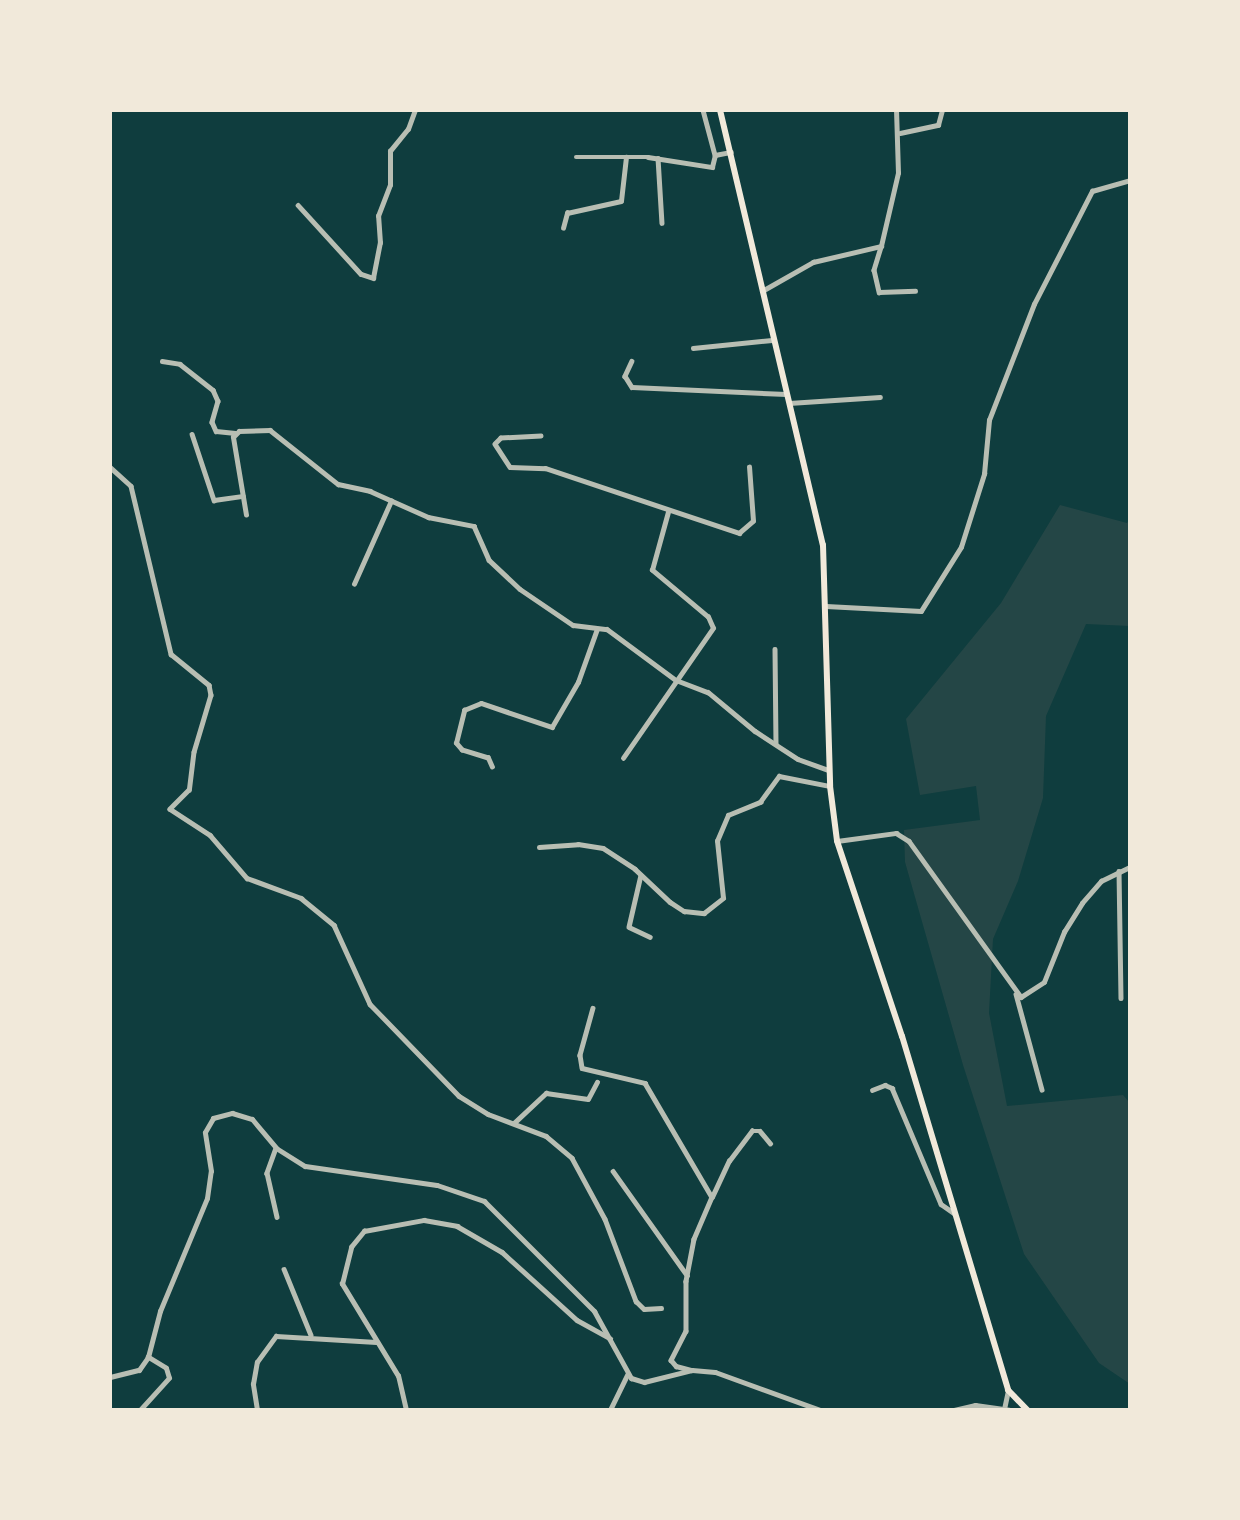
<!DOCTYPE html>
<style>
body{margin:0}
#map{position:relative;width:1240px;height:1520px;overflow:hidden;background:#0f3d3e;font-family:Quicksand,sans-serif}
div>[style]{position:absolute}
.green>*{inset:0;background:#244646}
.minor>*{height:4.5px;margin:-2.25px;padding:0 2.25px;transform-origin:2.25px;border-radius:2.25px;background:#b8beb3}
.tertiary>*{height:5px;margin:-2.5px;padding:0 2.5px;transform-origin:2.5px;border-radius:2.5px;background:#b8beb3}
.secondary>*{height:6px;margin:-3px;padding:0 3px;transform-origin:3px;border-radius:3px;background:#f1e9da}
span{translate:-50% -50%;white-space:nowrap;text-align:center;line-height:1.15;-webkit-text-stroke:7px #f1e9da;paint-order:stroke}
.frame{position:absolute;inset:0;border:112px solid #f1e9da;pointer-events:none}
</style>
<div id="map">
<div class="green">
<i style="clip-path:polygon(1060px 505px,1127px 523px,1130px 517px,1130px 626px,1086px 624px,1046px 716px,1043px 798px,1018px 881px,993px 939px,989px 1013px,1007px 1106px,1123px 1095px,1130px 1103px,1130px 1384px,1099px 1363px,1024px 1254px,963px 1065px,905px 862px,904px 830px,980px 820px,976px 786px,920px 795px,906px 719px,1001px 603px)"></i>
</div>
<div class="minor">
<i style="left:703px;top:110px;width:47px;rotate:75.1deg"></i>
<i style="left:715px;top:155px;width:16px;rotate:-11deg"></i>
<i style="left:900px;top:133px;width:39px;rotate:-12deg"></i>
<i style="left:938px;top:125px;width:16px;rotate:-75deg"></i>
<i style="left:576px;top:157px;width:72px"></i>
<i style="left:648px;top:157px;width:65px;rotate:8.9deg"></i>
<i style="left:712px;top:167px;width:12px;rotate:-76deg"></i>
<i style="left:658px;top:158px;width:65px;rotate:86.5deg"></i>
<i style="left:298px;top:205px;width:93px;rotate:47.6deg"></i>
<i style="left:361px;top:274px;width:13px;rotate:18deg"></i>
<i style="left:373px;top:278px;width:36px;rotate:-79deg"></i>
<i style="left:380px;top:243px;width:27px;rotate:-94deg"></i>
<i style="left:378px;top:216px;width:33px;rotate:-69deg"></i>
<i style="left:390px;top:185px;width:34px;rotate:-90deg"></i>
<i style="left:390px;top:151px;width:28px;rotate:-51deg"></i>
<i style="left:408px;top:129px;width:20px;rotate:-70deg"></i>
<i style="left:563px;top:228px;width:16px;rotate:-75deg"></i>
<i style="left:567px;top:213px;width:55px;rotate:-12.5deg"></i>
<i style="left:621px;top:201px;width:44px;rotate:-83.5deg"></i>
<i style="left:881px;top:247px;width:24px;rotate:107deg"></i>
<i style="left:874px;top:270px;width:23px;rotate:77deg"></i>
<i style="left:879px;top:292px;width:36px;rotate:-2deg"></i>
<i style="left:762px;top:291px;width:59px;rotate:-29.6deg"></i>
<i style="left:813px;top:262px;width:70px;rotate:-13.2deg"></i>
<i style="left:881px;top:246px;width:75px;rotate:-76.9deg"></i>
<i style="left:898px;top:173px;width:63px;rotate:-91.8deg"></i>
<i style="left:693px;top:348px;width:79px;rotate:-5.8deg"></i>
<i style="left:162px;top:361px;width:18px;rotate:9deg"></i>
<i style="left:180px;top:364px;width:42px;rotate:38.2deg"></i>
<i style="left:213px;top:390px;width:12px;rotate:66deg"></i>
<i style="left:218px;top:401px;width:22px;rotate:106deg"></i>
<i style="left:212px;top:422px;width:10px;rotate:66deg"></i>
<i style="left:216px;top:431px;width:19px;rotate:6deg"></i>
<i style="left:632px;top:361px;width:17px;rotate:115deg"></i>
<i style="left:625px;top:376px;width:13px;rotate:58deg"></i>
<i style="left:632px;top:387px;width:154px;rotate:2.6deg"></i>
<i style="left:789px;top:403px;width:91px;rotate:-3.8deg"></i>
<i style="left:192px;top:434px;width:70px;rotate:71.6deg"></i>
<i style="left:214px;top:500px;width:29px;rotate:-8deg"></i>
<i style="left:541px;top:436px;width:40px;rotate:177.1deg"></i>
<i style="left:501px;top:438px;width:8px;rotate:135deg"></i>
<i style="left:495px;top:444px;width:27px;rotate:57deg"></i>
<i style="left:510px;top:467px;width:35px;rotate:2deg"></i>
<i style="left:545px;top:468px;width:205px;rotate:18.5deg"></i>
<i style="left:739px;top:533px;width:18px;rotate:-41deg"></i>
<i style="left:753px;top:521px;width:54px;rotate:-94.2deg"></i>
<i style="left:110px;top:467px;width:28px;rotate:42deg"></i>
<i style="left:131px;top:486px;width:173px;rotate:76.6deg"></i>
<i style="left:171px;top:654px;width:49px;rotate:39.2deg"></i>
<i style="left:209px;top:685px;width:10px;rotate:79deg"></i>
<i style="left:211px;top:695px;width:59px;rotate:106.6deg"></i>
<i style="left:194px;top:752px;width:38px;rotate:97deg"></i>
<i style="left:189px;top:790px;width:27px;rotate:135deg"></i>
<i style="left:170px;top:809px;width:48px;rotate:33deg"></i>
<i style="left:210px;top:835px;width:57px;rotate:49.3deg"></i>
<i style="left:247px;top:878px;width:58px;rotate:20.3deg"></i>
<i style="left:301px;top:898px;width:43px;rotate:39.3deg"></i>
<i style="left:334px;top:925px;width:87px;rotate:65.5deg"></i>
<i style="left:370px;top:1004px;width:128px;rotate:45.9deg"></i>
<i style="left:459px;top:1096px;width:34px;rotate:32deg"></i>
<i style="left:488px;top:1114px;width:62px;rotate:20.8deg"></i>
<i style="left:546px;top:1136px;width:34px;rotate:40deg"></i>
<i style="left:572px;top:1158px;width:69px;rotate:61.6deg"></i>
<i style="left:605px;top:1219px;width:88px;rotate:69.3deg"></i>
<i style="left:636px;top:1301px;width:11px;rotate:45deg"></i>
<i style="left:644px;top:1309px;width:17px;rotate:-3deg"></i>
<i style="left:246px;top:515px;width:79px;rotate:-99.5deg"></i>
<i style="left:233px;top:437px;width:8px;rotate:-45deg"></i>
<i style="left:239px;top:431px;width:31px;rotate:-2deg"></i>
<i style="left:270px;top:430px;width:87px;rotate:38.5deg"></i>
<i style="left:338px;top:484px;width:33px;rotate:12deg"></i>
<i style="left:370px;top:491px;width:64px;rotate:24.1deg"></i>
<i style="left:428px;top:517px;width:47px;rotate:11.1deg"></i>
<i style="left:474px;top:526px;width:37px;rotate:66deg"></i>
<i style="left:489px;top:560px;width:42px;rotate:43.1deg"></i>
<i style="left:520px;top:589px;width:64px;rotate:34.2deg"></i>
<i style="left:573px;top:625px;width:34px;rotate:7deg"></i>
<i style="left:607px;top:629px;width:86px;rotate:36.5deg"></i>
<i style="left:676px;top:680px;width:34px;rotate:21deg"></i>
<i style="left:708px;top:692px;width:61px;rotate:39.7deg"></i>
<i style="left:755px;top:731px;width:51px;rotate:33.1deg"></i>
<i style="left:798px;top:759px;width:33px;rotate:20deg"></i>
<i style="left:354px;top:584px;width:91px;rotate:-66deg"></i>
<i style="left:826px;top:606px;width:95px;rotate:3deg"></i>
<i style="left:921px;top:611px;width:75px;rotate:-58deg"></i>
<i style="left:961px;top:547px;width:77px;rotate:-72.5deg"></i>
<i style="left:984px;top:474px;width:54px;rotate:-84.7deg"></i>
<i style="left:989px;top:420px;width:124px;rotate:-68.8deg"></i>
<i style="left:1034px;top:304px;width:127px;rotate:-62.8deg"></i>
<i style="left:1092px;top:191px;width:40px;rotate:-16deg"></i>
<i style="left:775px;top:649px;width:95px;rotate:89.4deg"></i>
<i style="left:623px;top:758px;width:158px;rotate:-55.3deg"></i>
<i style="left:713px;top:628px;width:12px;rotate:-114deg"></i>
<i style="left:708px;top:617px;width:73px;rotate:-140deg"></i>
<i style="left:652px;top:570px;width:60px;rotate:-74.6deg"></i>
<i style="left:492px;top:767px;width:10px;rotate:-114deg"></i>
<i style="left:488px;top:758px;width:27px;rotate:-163deg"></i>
<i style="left:462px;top:750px;width:9px;rotate:-131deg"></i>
<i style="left:456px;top:743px;width:34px;rotate:-76deg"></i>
<i style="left:464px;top:710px;width:18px;rotate:-22deg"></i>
<i style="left:481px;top:703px;width:75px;rotate:18.7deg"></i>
<i style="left:552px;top:727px;width:52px;rotate:-60deg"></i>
<i style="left:578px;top:682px;width:56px;rotate:-70.3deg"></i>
<i style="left:837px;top:841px;width:60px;rotate:-7.7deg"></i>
<i style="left:896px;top:833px;width:15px;rotate:32deg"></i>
<i style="left:909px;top:841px;width:192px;rotate:54.3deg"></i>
<i style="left:1021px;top:997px;width:27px;rotate:-33deg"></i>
<i style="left:1044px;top:982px;width:54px;rotate:-68.2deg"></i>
<i style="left:1064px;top:932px;width:34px;rotate:-58deg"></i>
<i style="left:1082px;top:903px;width:29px;rotate:-49deg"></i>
<i style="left:1101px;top:881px;width:32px;rotate:-26deg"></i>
<i style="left:539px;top:847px;width:39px;rotate:-4deg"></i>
<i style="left:578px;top:844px;width:25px;rotate:9deg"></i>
<i style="left:603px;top:848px;width:38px;rotate:33deg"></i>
<i style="left:635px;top:869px;width:48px;rotate:43.3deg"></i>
<i style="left:670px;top:902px;width:17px;rotate:33deg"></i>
<i style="left:684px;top:911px;width:20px;rotate:6deg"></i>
<i style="left:704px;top:913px;width:24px;rotate:-38deg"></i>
<i style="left:723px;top:898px;width:57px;rotate:-96deg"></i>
<i style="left:717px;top:841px;width:28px;rotate:-67deg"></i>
<i style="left:728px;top:815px;width:35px;rotate:-22deg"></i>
<i style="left:760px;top:802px;width:32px;rotate:-54deg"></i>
<i style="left:779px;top:776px;width:52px;rotate:11.1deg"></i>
<i style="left:1119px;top:871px;width:127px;rotate:89.1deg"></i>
<i style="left:641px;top:875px;width:53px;rotate:103deg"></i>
<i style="left:629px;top:927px;width:23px;rotate:25deg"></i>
<i style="left:1016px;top:994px;width:99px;rotate:74.8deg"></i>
<i style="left:593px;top:1008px;width:49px;rotate:105.5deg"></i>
<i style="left:580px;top:1055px;width:13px;rotate:81deg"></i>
<i style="left:582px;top:1068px;width:65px;rotate:13.4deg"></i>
<i style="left:645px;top:1083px;width:132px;rotate:59.6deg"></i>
<i style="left:712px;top:1197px;width:46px;rotate:113.2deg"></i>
<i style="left:694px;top:1239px;width:43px;rotate:100.8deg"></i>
<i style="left:686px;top:1281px;width:50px;rotate:90deg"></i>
<i style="left:686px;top:1331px;width:33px;rotate:117deg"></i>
<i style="left:671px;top:1360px;width:8px;rotate:50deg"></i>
<i style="left:676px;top:1366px;width:16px;rotate:15deg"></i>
<i style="left:872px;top:1090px;width:14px;rotate:-21deg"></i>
<i style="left:885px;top:1085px;width:8px;rotate:23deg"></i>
<i style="left:892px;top:1088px;width:126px;rotate:67.1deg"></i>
<i style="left:941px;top:1204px;width:16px;rotate:35deg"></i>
<i style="left:514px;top:1123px;width:44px;rotate:-43.2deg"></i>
<i style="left:546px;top:1093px;width:42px;rotate:8.1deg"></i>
<i style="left:588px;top:1099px;width:19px;rotate:-62deg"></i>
<i style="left:276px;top:1148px;width:27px;rotate:110deg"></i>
<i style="left:267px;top:1173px;width:45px;rotate:77.2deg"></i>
<i style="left:613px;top:1171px;width:128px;rotate:54.6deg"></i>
<i style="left:712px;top:1197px;width:40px;rotate:-65deg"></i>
<i style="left:729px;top:1161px;width:38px;rotate:-53deg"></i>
<i style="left:752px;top:1131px;width:8px"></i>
<i style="left:760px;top:1131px;width:16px;rotate:50deg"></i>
<i style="left:284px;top:1269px;width:71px;rotate:67.8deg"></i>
<i style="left:140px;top:1410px;width:43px;rotate:-47.8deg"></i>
<i style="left:169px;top:1378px;width:10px;rotate:-107deg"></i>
<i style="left:166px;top:1368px;width:21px;rotate:-149deg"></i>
<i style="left:257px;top:1410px;width:26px;rotate:-99deg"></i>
<i style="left:253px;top:1384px;width:22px;rotate:-80deg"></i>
<i style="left:257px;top:1362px;width:32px;rotate:-54deg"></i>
<i style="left:276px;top:1336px;width:100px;rotate:3.4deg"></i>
<i style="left:406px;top:1410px;width:35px;rotate:-103deg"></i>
<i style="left:398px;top:1376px;width:108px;rotate:-121.3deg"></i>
<i style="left:342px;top:1284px;width:38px;rotate:-76deg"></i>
<i style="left:351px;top:1247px;width:21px;rotate:-51deg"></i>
<i style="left:364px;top:1231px;width:61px;rotate:-10.4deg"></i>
<i style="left:424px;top:1220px;width:34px;rotate:10deg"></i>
<i style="left:457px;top:1226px;width:52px;rotate:30deg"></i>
<i style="left:502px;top:1252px;width:101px;rotate:42.2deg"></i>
<i style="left:577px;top:1320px;width:38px;rotate:29deg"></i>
<i style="left:610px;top:1410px;width:39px;rotate:-64deg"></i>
</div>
<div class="tertiary">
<i style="left:110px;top:1377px;width:30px;rotate:-14deg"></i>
<i style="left:139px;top:1370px;width:16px;rotate:-55deg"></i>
<i style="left:148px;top:1357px;width:48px;rotate:-75.4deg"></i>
<i style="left:160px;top:1311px;width:122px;rotate:-67.4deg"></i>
<i style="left:207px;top:1198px;width:27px;rotate:-82deg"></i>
<i style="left:211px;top:1171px;width:39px;rotate:-99deg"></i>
<i style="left:205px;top:1132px;width:16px;rotate:-60deg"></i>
<i style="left:213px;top:1118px;width:20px;rotate:-15deg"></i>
<i style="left:232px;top:1113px;width:21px;rotate:17deg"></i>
<i style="left:252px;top:1119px;width:38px;rotate:50deg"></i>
<i style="left:276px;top:1148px;width:34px;rotate:32deg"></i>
<i style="left:305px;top:1166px;width:133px;rotate:8.2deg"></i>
<i style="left:437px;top:1185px;width:50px;rotate:18.8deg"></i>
<i style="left:484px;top:1201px;width:156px;rotate:45deg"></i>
<i style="left:594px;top:1311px;width:77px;rotate:61.1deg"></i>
<i style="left:631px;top:1378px;width:14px;rotate:17deg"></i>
<i style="left:644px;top:1382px;width:49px;rotate:-14deg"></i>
<i style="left:692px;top:1370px;width:23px;rotate:5deg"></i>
<i style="left:715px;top:1372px;width:112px;rotate:19.9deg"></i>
<i style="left:1004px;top:1409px;width:19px;rotate:-78deg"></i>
<i style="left:954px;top:1410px;width:22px;rotate:-13deg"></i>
<i style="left:975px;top:1405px;width:34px;rotate:8deg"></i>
</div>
<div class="secondary">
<i style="left:720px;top:110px;width:447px;rotate:76.7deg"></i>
<i style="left:823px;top:545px;width:241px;rotate:88.3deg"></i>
<i style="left:830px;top:786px;width:55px;rotate:82.7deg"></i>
<i style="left:837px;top:841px;width:206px;rotate:71.6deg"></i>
<i style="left:902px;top:1036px;width:370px;rotate:73.3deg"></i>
<i style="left:1008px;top:1390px;width:28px;rotate:46deg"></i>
</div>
<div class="frame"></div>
</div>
